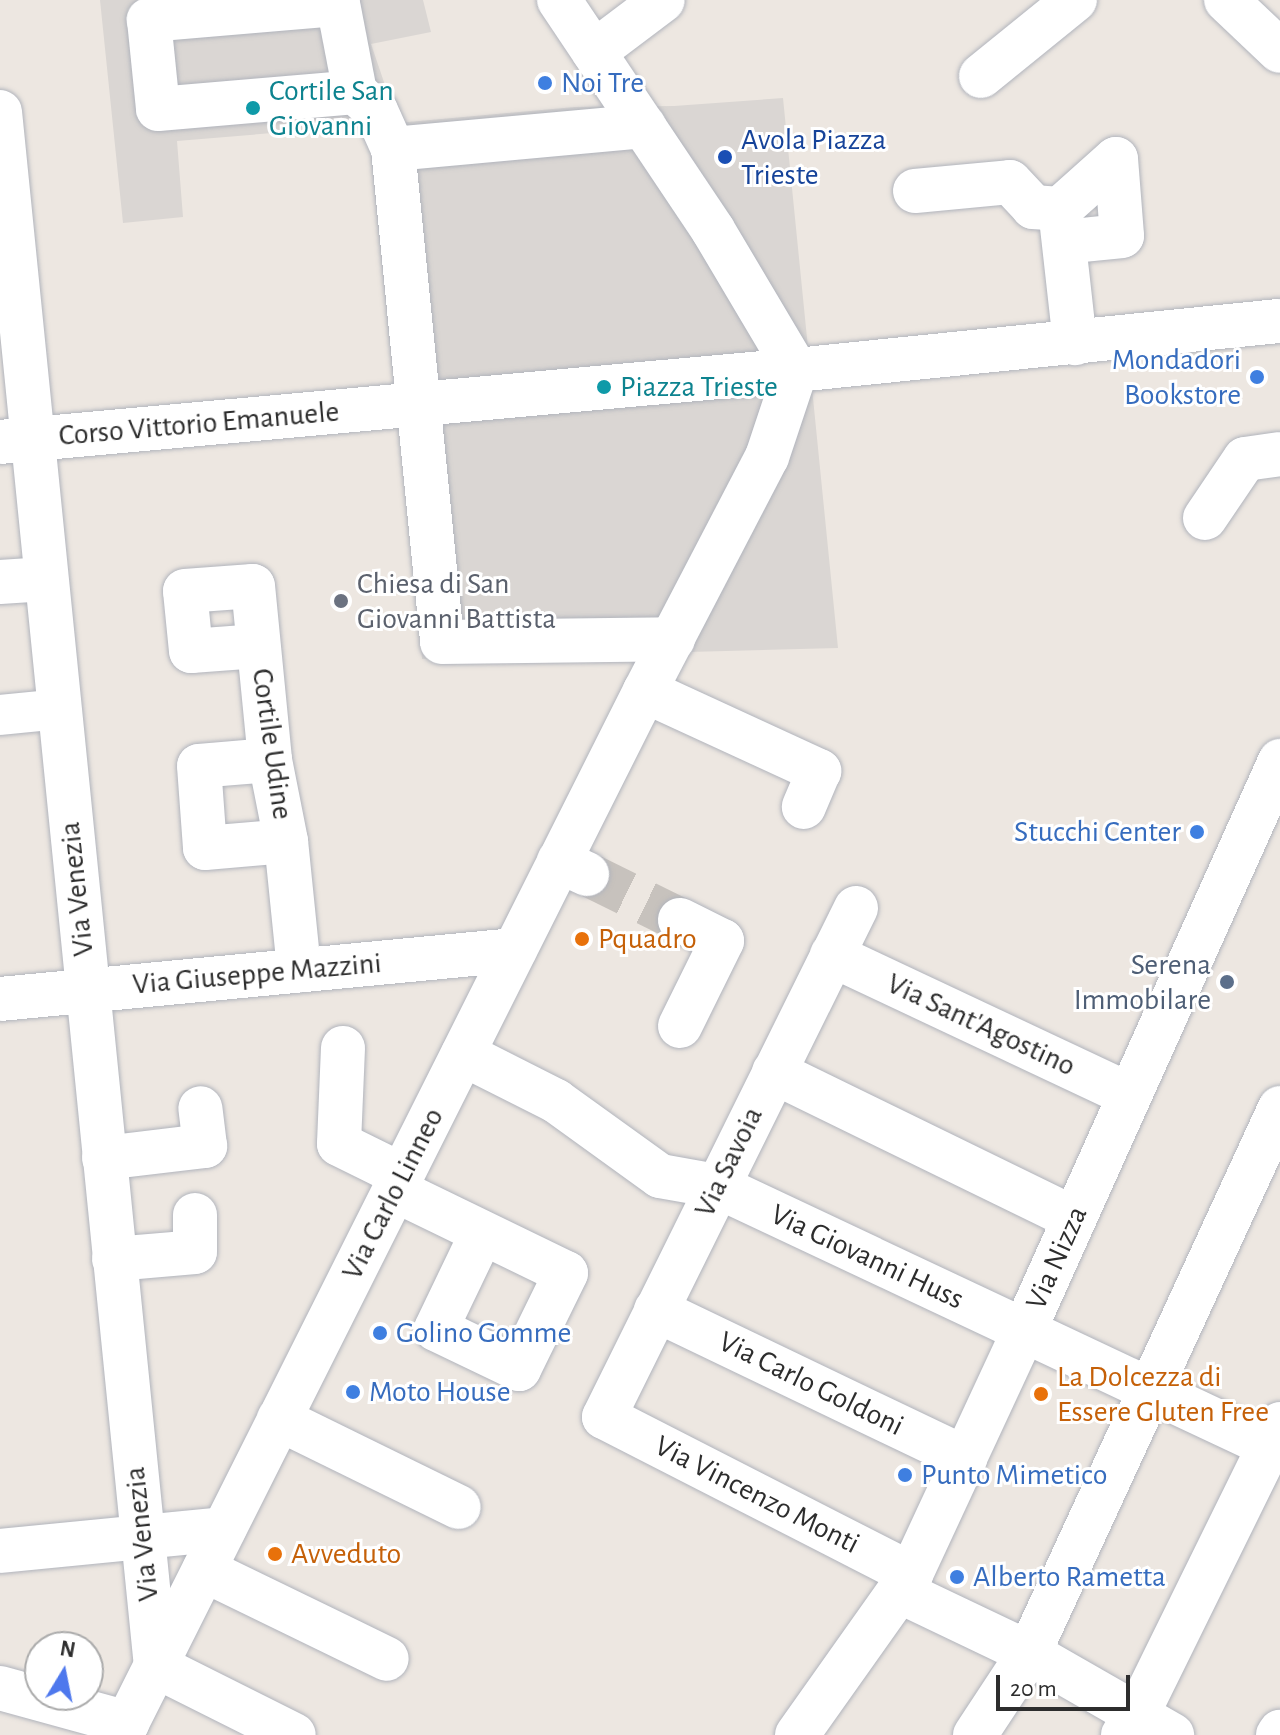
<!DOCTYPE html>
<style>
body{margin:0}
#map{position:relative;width:1280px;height:1735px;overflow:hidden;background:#ede7e1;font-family:"Alegreya Sans",sans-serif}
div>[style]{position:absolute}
.plaza>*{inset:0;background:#dad6d3}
.minor-tunnel>*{height:44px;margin-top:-22px;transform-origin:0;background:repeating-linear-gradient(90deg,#c7c2bd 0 44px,transparent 0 66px)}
.roads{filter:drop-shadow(0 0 2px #b1b4bc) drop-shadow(0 0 2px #b1b4bc)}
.pedestrian>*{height:40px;margin:-20px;padding:0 20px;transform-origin:20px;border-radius:20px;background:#fff}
.minor>*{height:44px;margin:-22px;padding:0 22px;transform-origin:22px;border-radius:22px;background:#fff}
.tertiary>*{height:44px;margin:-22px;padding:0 22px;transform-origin:22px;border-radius:22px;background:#fff}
.secondary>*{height:44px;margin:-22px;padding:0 22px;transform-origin:22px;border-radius:22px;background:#fff}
.dots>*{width:22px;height:22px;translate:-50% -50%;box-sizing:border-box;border:4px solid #fff;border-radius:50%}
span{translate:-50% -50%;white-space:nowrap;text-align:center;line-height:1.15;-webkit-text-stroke:6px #fff;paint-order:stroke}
.shop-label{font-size:30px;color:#366cbe}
.left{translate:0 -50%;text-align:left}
.right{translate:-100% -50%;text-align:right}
.culture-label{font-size:30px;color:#0d838f}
.transit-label{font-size:30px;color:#164399}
.street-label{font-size:30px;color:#2d2d2d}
.worship-label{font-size:30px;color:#5b616d}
.food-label{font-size:30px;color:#c56008}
.service-label{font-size:30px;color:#4e5e75}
.north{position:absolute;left:24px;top:1631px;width:80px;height:80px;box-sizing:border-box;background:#fff;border:2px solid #ababab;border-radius:50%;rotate:10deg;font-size:22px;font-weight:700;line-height:32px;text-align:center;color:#2d2d2d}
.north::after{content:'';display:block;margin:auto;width:28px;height:36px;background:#4e78ed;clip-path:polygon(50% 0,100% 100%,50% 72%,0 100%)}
.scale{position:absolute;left:996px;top:1675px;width:134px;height:36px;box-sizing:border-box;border:4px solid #2d2d2d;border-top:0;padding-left:10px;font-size:24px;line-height:28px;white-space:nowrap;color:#2d2d2d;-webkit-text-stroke:6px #fff;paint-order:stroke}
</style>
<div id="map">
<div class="plaza">
<i style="clip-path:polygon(100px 0,423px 0,431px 32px,371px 44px,386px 88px,393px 89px,397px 123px,575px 107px,674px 106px,783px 98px,838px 648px,422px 659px,406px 454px,392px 367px,368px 125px,177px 141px,183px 217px,123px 223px)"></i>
</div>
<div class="minor-tunnel">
<i style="left:587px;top:874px;width:104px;rotate:26.3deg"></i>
</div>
<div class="roads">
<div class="pedestrian">
<i style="left:0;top:715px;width:60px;rotate:-5.7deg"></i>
</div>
<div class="minor">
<i style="left:1226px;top:0;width:74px;rotate:43.4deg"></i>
<i style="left:594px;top:52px;width:86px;rotate:-37deg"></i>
<i style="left:981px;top:76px;width:121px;rotate:-39deg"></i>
<i style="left:355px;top:92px;width:90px;rotate:-100.9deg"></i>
<i style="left:338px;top:4px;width:190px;rotate:175.2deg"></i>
<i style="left:149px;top:20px;width:89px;rotate:84.2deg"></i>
<i style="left:158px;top:109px;width:198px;rotate:-4.9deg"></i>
<i style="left:355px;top:92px;width:28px;rotate:42deg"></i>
<i style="left:376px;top:111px;width:42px;rotate:65.9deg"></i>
<i style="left:393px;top:149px;width:495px;rotate:84.3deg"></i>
<i style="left:442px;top:642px;width:231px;rotate:-0.7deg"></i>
<i style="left:0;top:112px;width:1562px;rotate:84.27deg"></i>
<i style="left:156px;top:1666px;width:154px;rotate:26.6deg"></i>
<i style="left:393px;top:149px;width:252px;rotate:-5.2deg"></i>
<i style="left:915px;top:191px;width:95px;rotate:-5.4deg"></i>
<i style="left:1010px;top:182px;width:34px;rotate:47deg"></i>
<i style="left:1033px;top:207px;width:27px;rotate:4deg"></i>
<i style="left:1060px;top:209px;width:135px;rotate:83.6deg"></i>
<i style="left:1060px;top:209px;width:75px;rotate:-41.8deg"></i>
<i style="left:1116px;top:159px;width:77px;rotate:85.5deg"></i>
<i style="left:1122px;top:236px;width:58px;rotate:174.1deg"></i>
<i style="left:1205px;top:518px;width:71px;rotate:-55.9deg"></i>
<i style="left:1245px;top:459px;width:35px;rotate:-8deg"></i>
<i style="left:0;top:582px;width:46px;rotate:-3.7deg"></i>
<i style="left:258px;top:646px;width:67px;rotate:175.7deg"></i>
<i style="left:191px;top:651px;width:60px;rotate:-95.7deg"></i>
<i style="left:185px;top:591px;width:68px;rotate:-4.2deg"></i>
<i style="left:253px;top:586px;width:175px;rotate:84.4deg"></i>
<i style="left:270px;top:760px;width:83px;rotate:78.8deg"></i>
<i style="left:286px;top:841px;width:130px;rotate:84.2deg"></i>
<i style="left:645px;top:691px;width:192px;rotate:24.7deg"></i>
<i style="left:819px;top:771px;width:39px;rotate:113deg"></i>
<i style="left:270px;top:760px;width:71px;rotate:175.2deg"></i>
<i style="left:199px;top:766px;width:82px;rotate:85.8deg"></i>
<i style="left:205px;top:848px;width:81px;rotate:-4.9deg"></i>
<i style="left:559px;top:861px;width:31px;rotate:25deg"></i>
<i style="left:856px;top:908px;width:568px;rotate:116.34deg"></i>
<i style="left:604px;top:1417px;width:345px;rotate:27.1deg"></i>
<i style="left:832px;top:955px;width:328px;rotate:25.2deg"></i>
<i style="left:0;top:999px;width:517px;rotate:-5.44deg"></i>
<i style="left:680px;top:1026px;width:95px;rotate:-63.7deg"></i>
<i style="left:722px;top:941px;width:47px;rotate:-153.4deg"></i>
<i style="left:343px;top:1048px;width:96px;rotate:92.4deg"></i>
<i style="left:339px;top:1144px;width:70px;rotate:26.2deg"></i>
<i style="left:463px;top:1054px;width:104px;rotate:26.8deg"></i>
<i style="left:556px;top:1101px;width:128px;rotate:35.8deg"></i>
<i style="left:660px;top:1176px;width:58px;rotate:10deg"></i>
<i style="left:717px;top:1186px;width:622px;rotate:25.21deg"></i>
<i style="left:774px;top:1072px;width:334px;rotate:26deg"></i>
<i style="left:104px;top:1158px;width:102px;rotate:-6.8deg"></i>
<i style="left:205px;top:1146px;width:38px;rotate:-97deg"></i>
<i style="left:395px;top:1190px;width:190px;rotate:25.9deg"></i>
<i style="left:566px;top:1273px;width:107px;rotate:116.1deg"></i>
<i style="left:519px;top:1369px;width:92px;rotate:-154.3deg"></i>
<i style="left:436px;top:1329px;width:106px;rotate:-64.4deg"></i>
<i style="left:114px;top:1259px;width:81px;rotate:-4.9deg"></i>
<i style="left:195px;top:1252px;width:37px;rotate:-90deg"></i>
<i style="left:656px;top:1310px;width:343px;rotate:25.6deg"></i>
<i style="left:279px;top:1419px;width:200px;rotate:26.1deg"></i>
<i style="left:0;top:1551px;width:225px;rotate:-5.6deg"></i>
<i style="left:204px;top:1570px;width:203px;rotate:25.9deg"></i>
<i style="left:901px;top:1592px;width:142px;rotate:25.5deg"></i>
<i style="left:1029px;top:1653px;width:165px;rotate:29.8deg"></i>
<i style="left:0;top:1688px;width:132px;rotate:15.4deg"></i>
<i style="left:975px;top:1735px;width:98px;rotate:-56.6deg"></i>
<i style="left:1029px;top:1653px;width:600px;rotate:-65.27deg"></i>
<i style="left:1123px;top:1735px;width:27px;rotate:-56deg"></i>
<i style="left:1138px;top:1713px;width:322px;rotate:-63.8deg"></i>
<i style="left:1278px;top:1735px;width:4px;rotate:-56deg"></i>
</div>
<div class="tertiary">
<i style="left:0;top:442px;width:799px;rotate:-5.17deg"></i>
<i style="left:797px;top:1735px;width:197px;rotate:-54.7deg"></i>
<i style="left:911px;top:1574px;width:268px;rotate:-65.1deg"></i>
<i style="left:1024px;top:1331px;width:625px;rotate:-65.81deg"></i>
</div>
<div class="secondary">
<i style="left:796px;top:370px;width:486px;rotate:-5.8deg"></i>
<i style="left:121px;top:1735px;width:1168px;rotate:-63.35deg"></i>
<i style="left:645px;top:691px;width:264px;rotate:-62.5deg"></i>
<i style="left:767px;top:457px;width:92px;rotate:-71.6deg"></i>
<i style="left:796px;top:370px;width:163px;rotate:-120.7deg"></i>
<i style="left:713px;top:230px;width:277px;rotate:-123.8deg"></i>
</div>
</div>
<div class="dots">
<i style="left:545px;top:83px;background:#3f7fe0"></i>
<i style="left:253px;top:108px;background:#0f9aa8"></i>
<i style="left:725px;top:157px;background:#1a4fb4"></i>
<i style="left:1257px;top:377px;background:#3f7fe0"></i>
<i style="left:604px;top:387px;background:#0f9aa8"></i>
<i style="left:341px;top:601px;background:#6b7280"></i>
<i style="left:1197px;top:832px;background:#3f7fe0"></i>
<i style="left:582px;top:939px;background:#e8710a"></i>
<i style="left:1227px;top:982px;background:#5c6f8a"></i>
<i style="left:380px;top:1333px;background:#3f7fe0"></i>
<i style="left:353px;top:1392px;background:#3f7fe0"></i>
<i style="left:1041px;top:1394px;background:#e8710a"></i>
<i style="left:905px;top:1475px;background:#3f7fe0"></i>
<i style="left:275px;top:1554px;background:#e8710a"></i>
<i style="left:957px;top:1577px;background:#3f7fe0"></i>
</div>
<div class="shop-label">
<span class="left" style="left:561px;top:83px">Noi Tre</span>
<span class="right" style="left:1241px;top:377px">Mondadori<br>Bookstore</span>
<span class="right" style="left:1181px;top:832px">Stucchi Center</span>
<span class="left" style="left:396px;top:1333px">Golino Gomme</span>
<span class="left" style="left:369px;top:1392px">Moto House</span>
<span class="left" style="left:921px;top:1475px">Punto Mimetico</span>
<span class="left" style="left:973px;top:1577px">Alberto Rametta</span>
</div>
<div class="culture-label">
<span class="left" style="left:269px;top:108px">Cortile San<br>Giovanni</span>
<span class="left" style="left:620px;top:387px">Piazza Trieste</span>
</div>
<div class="transit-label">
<span class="left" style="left:741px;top:157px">Avola Piazza<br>Trieste</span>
</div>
<div class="street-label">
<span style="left:199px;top:424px;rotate:-5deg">Corso Vittorio Emanuele</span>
<span style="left:272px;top:744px;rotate:82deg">Cortile Udine</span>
<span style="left:77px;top:889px;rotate:-96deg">Via Venezia</span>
<span style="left:257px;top:974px;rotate:-5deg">Via Giuseppe Mazzini</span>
<span style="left:981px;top:1025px;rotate:25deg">Via Sant'Agostino</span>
<span style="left:729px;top:1162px;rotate:-64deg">Via Savoia</span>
<span style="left:393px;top:1194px;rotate:-63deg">Via Carlo Linneo</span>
<span style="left:867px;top:1257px;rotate:25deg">Via Giovanni Huss</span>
<span style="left:1057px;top:1258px;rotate:-66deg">Via Nizza</span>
<span style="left:811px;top:1384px;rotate:26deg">Via Carlo Goldoni</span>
<span style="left:757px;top:1495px;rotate:27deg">Via Vincenzo Monti</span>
<span style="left:142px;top:1534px;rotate:-96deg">Via Venezia</span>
</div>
<div class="worship-label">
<span class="left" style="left:357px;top:601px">Chiesa di San<br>Giovanni Battista</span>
</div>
<div class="food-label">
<span class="left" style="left:598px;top:939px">Pquadro</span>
<span class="left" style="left:1057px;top:1394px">La Dolcezza di<br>Essere Gluten Free</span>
<span class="left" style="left:291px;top:1554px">Avveduto</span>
</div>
<div class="service-label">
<span class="right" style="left:1211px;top:982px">Serena<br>Immobilare</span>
</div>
<div class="north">N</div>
<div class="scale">20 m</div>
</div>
